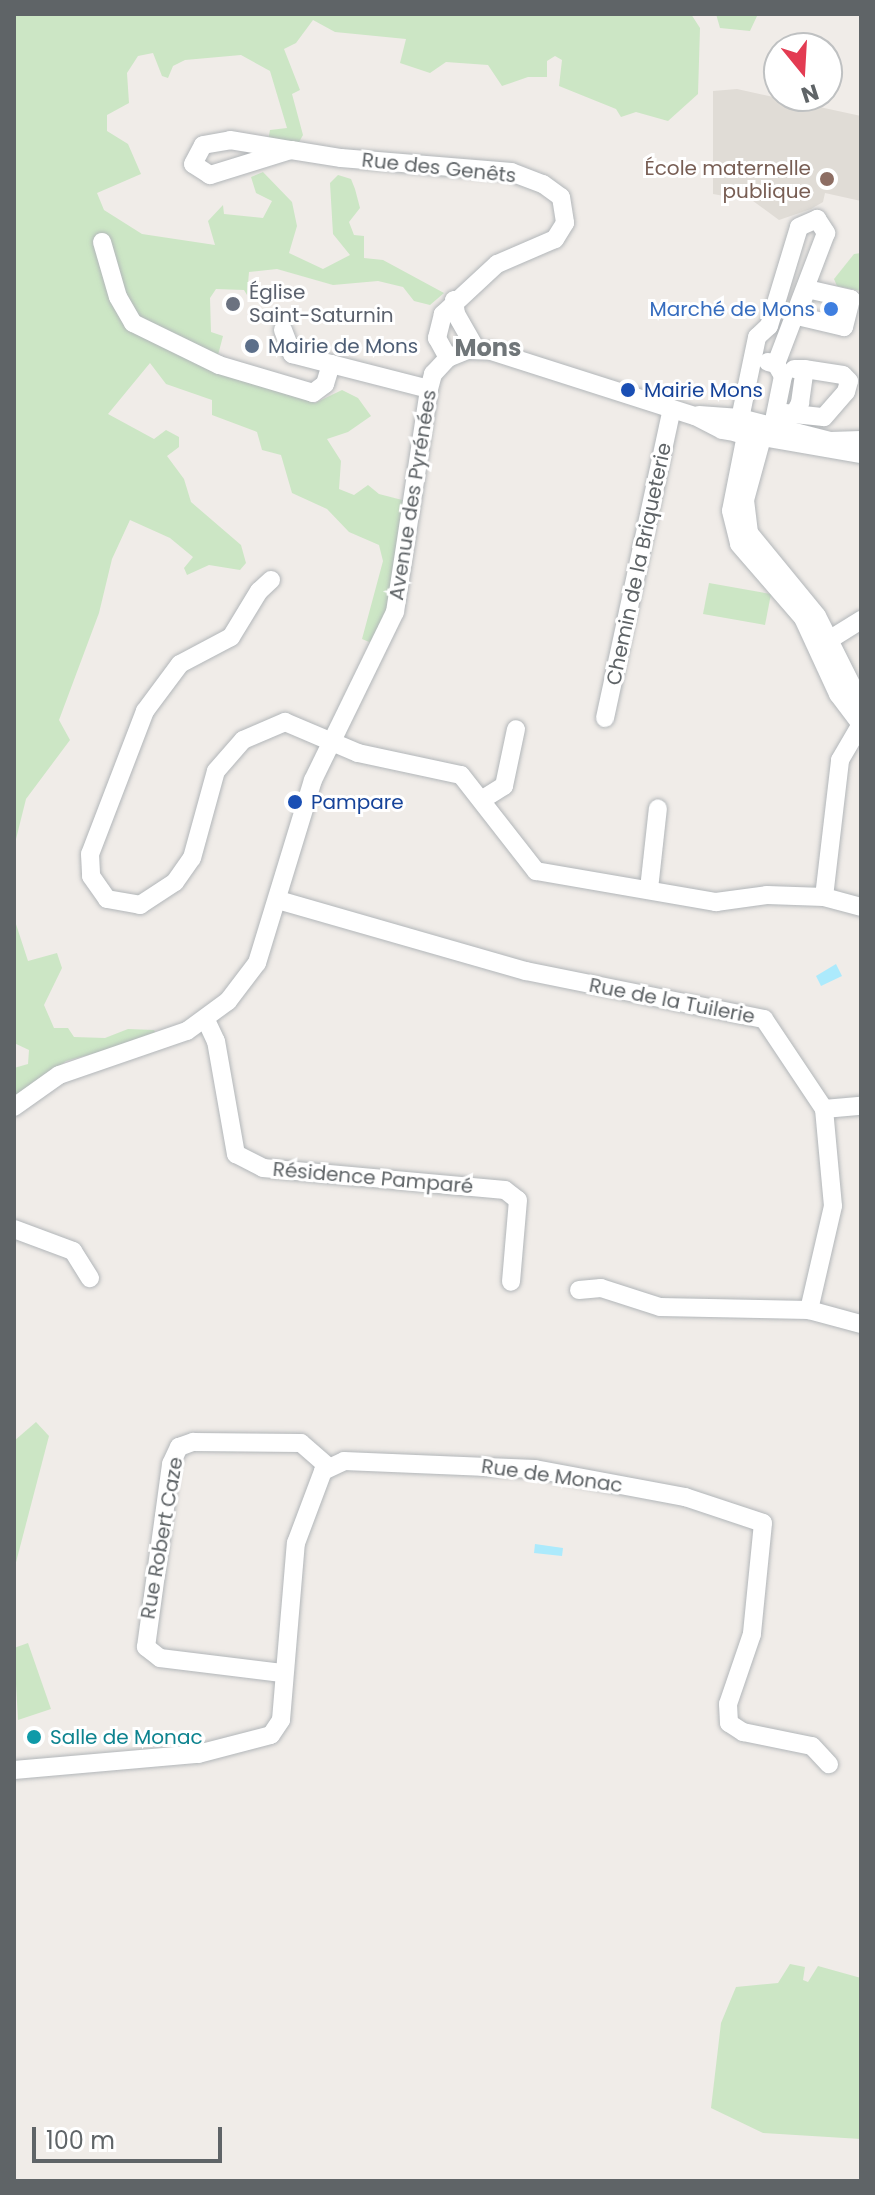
<!DOCTYPE html>
<meta charset="utf-8">
<style>
body{margin:0}
#map{position:relative;width:875px;height:2195px;overflow:hidden;background:#f0ece8;font-family:Poppins,sans-serif}
div>[style]{position:absolute}
.education>*{inset:0;background:#e0dcd6}
.green>*{inset:0;background:#cce6c5}
.water>*{inset:0;background:#aceafc}
.roads{filter:drop-shadow(0 0 2px #b2b6b9) drop-shadow(0 0 2px #b2b6b9)}
.minor>*{height:18px;margin:-9px;padding:0 9px;transform-origin:9px;border-radius:9px;background:#fff}
.dots>*{width:22px;height:22px;translate:-50% -50%;box-sizing:border-box;border:4px solid #fff;border-radius:50%}
span{translate:-50% -50%;white-space:nowrap;text-align:center;line-height:1.15;-webkit-text-stroke:6px #fff;paint-order:stroke}
.street-label{font-size:20px;color:#5f6467}
.education-label{font-size:20px;color:#785e54}
.right{translate:-100% -50%;text-align:right}
.worship-label{font-size:20px;color:#5b616d}
.left{translate:0 -50%;text-align:left}
.shop-label{font-size:20px;color:#366cbe}
.service-label{font-size:20px;color:#4e5e75}
.transit-label{font-size:20px;color:#164399}
.culture-label{font-size:20px;color:#0d838f}
.quarter-label{font-size:24px;color:#707679;font-weight:700}
.frame{position:absolute;inset:0;border:16px solid #5f6467;pointer-events:none}
.north{position:absolute;left:763px;top:32px;width:80px;height:80px;box-sizing:border-box;background:#fff;border:2px solid #bfc1c2;border-radius:50%;rotate:162deg;font-size:22px;font-weight:700;line-height:32px;text-align:center;color:#5f6467}
.north::after{content:'';display:block;margin:auto;width:28px;height:36px;background:#e33b52;clip-path:polygon(50% 0,100% 100%,50% 72%,0 100%)}
.scale{position:absolute;left:32px;top:2127px;width:190px;height:36px;box-sizing:border-box;border:4px solid #5f6467;border-top:0;padding-left:10px;font-size:24px;line-height:28px;white-space:nowrap;color:#5f6467;-webkit-text-stroke:6px #fff;paint-order:stroke}
</style>
<div id="map">
<div class="education">
<i style="clip-path:polygon(737px 89px,861px 116px,861px 201px,825px 193px,823px 202px,811px 209px,779px 220px,753px 201px,713px 194px,713px 91px)"></i>
</div>
<div class="green">
<i style="clip-path:polygon(14px 14px,691px 14px,700px 28px,698px 94px,668px 121px,636px 112px,621px 117px,616px 109px,559px 86px,562px 60px,555px 56px,547px 61px,547px 77px,528px 77px,502px 86px,488px 65px,446px 62px,430px 73px,400px 63px,406px 39px,335px 32px,313px 20px,296px 43px,284px 49px,300px 90px,292px 94px,303px 135px,298px 144px,268px 141px,270px 130px,287px 128px,270px 71px,241px 55px,185px 60px,173px 66px,168px 78px,162px 76px,153px 53px,138px 56px,127px 73px,129px 103px,107px 115px,107px 131px,128px 144px,141px 174px,97px 193px,104px 210px,142px 234px,215px 245px,208px 221px,223px 205px,224px 214px,263px 218px,272px 201px,256px 193px,251px 177px,263px 172px,292px 202px,297px 226px,289px 253px,323px 269px,350px 255px,333px 234px,330px 183px,338px 175px,351px 179px,355px 189px,360px 208px,349px 222px,354px 235px,364px 236px,364px 258px,383px 260px,444px 293px,430px 305px,414px 301px,403px 287px,378px 281px,333px 285px,277px 269px,249px 272px,247px 295px,244px 290px,216px 289px,210px 298px,211px 332px,223px 336px,217px 359px,275px 390px,315px 403px,342px 390px,358px 398px,371px 416px,348px 432px,327px 439px,341px 461px,339px 489px,354px 495px,368px 485px,379px 494px,406px 501px,391px 600px,374px 644px,362px 639px,383px 561px,379px 545px,349px 532px,327px 509px,292px 493px,281px 455px,262px 450px,257px 432px,212px 415px,212px 400px,166px 384px,150px 363px,108px 414px,154px 439px,166px 430px,179px 437px,179px 447px,167px 456px,184px 479px,191px 502px,241px 545px,246px 563px,240px 570px,209px 565px,187px 575px,184px 568px,193px 557px,170px 538px,130px 520px,112px 559px,99px 613px,59px 720px,70px 740px,26px 799px,14px 847px)"></i>
<i style="clip-path:polygon(716px 14px,756px 14px,757px 16px,750px 31px,720px 28px)"></i>
<i style="clip-path:polygon(861px 253px,861px 291px,837px 286px,834px 279px,854px 254px)"></i>
<i style="clip-path:polygon(709px 583px,771px 594px,765px 625px,703px 614px)"></i>
<i style="clip-path:polygon(14px 918px,28px 961px,57px 953px,62px 968px,44px 1005px,54px 1028px,68px 1028px,74px 1037px,105px 1038px,128px 1029px,154px 1030px,158px 1036px,66px 1061px,14px 1101px,14px 1068px,28px 1064px,29px 1050px,14px 1043px)"></i>
<i style="clip-path:polygon(36px 1422px,49px 1436px,14px 1570px,14px 1441px)"></i>
<i style="clip-path:polygon(28px 1643px,51px 1709px,18px 1720px,14px 1648px)"></i>
<i style="clip-path:polygon(790px 1964px,805px 1967px,803px 1980px,808px 1982px,818px 1966px,861px 1978px,861px 2139px,763px 2133px,711px 2108px,721px 2023px,736px 1987px,778px 1983px)"></i>
</div>
<div class="water">
<i style="clip-path:polygon(836px 964px,842px 976px,821px 986px,816px 976px)"></i>
<i style="clip-path:polygon(535px 1544px,563px 1548px,562px 1556px,534px 1553px)"></i>
</div>
<div class="roads">
<div class="minor">
<i style="left:291px;top:150px;width:85px;rotate:162.8deg"></i>
<i style="left:210px;top:175px;width:20px;rotate:-147deg"></i>
<i style="left:193px;top:164px;width:21px;rotate:-62deg"></i>
<i style="left:203px;top:145px;width:27px;rotate:-10deg"></i>
<i style="left:230px;top:140px;width:62px;rotate:9.3deg"></i>
<i style="left:291px;top:150px;width:51px;rotate:9.1deg"></i>
<i style="left:341px;top:158px;width:171px;rotate:4.7deg"></i>
<i style="left:511px;top:172px;width:34px;rotate:21deg"></i>
<i style="left:543px;top:184px;width:22px;rotate:36deg"></i>
<i style="left:561px;top:197px;width:26px;rotate:81deg"></i>
<i style="left:565px;top:223px;width:19px;rotate:122deg"></i>
<i style="left:555px;top:239px;width:63px;rotate:156.7deg"></i>
<i style="left:497px;top:264px;width:74px;rotate:137.2deg"></i>
<i style="left:443px;top:314px;width:25px;rotate:104deg"></i>
<i style="left:437px;top:338px;width:23px;rotate:61deg"></i>
<i style="left:102px;top:242px;width:57px;rotate:73.8deg"></i>
<i style="left:118px;top:297px;width:30px;rotate:60deg"></i>
<i style="left:133px;top:323px;width:96px;rotate:26deg"></i>
<i style="left:219px;top:365px;width:98px;rotate:16.6deg"></i>
<i style="left:313px;top:393px;width:15px;rotate:-37deg"></i>
<i style="left:325px;top:384px;width:21px;rotate:-73deg"></i>
<i style="left:331px;top:364px;width:101px;rotate:14.3deg"></i>
<i style="left:807px;top:289px;width:45px;rotate:12.8deg"></i>
<i style="left:851px;top:299px;width:29px;rotate:104deg"></i>
<i style="left:844px;top:327px;width:48px;rotate:-166.8deg"></i>
<i style="left:797px;top:316px;width:29px;rotate:-70deg"></i>
<i style="left:454px;top:300px;width:14px;rotate:82deg"></i>
<i style="left:456px;top:314px;width:40px;rotate:60.3deg"></i>
<i style="left:283px;top:330px;width:26px;rotate:69deg"></i>
<i style="left:292px;top:354px;width:40px;rotate:14.4deg"></i>
<i style="left:768px;top:362px;width:8px;rotate:14deg"></i>
<i style="left:776px;top:364px;width:14px;rotate:60deg"></i>
<i style="left:783px;top:376px;width:60px;rotate:101.5deg"></i>
<i style="left:785px;top:413px;width:9px;rotate:6deg"></i>
<i style="left:794px;top:414px;width:13px;rotate:-61deg"></i>
<i style="left:800px;top:403px;width:34px;rotate:-82deg"></i>
<i style="left:805px;top:369px;width:11px;rotate:180deg"></i>
<i style="left:794px;top:414px;width:30px;rotate:6deg"></i>
<i style="left:824px;top:417px;width:33px;rotate:-49deg"></i>
<i style="left:846px;top:392px;width:11px;rotate:-75deg"></i>
<i style="left:849px;top:381px;width:8px;rotate:-135deg"></i>
<i style="left:843px;top:375px;width:38px;rotate:-171deg"></i>
<i style="left:699px;top:415px;width:41px;rotate:4.2deg"></i>
<i style="left:740px;top:418px;width:93px;rotate:14.3deg"></i>
<i style="left:830px;top:441px;width:31px;rotate:-2deg"></i>
<i style="left:737px;top:433px;width:98px;rotate:-78.2deg"></i>
<i style="left:757px;top:337px;width:16px;rotate:-43deg"></i>
<i style="left:769px;top:326px;width:103px;rotate:-73.1deg"></i>
<i style="left:799px;top:227px;width:20px;rotate:-24deg"></i>
<i style="left:817px;top:219px;width:17px;rotate:57deg"></i>
<i style="left:826px;top:233px;width:140px;rotate:110.9deg"></i>
<i style="left:746px;top:435px;width:77px;rotate:101.2deg"></i>
<i style="left:731px;top:511px;width:34px;rotate:76deg"></i>
<i style="left:739px;top:544px;width:98px;rotate:49.1deg"></i>
<i style="left:803px;top:618px;width:84px;rotate:65.3deg"></i>
<i style="left:838px;top:694px;width:38px;rotate:53deg"></i>
<i style="left:762px;top:438px;width:64px;rotate:105.3deg"></i>
<i style="left:745px;top:500px;width:33px;rotate:83deg"></i>
<i style="left:749px;top:533px;width:107px;rotate:50.7deg"></i>
<i style="left:817px;top:616px;width:98px;rotate:63.4deg"></i>
<i style="left:271px;top:580px;width:16px;rotate:137deg"></i>
<i style="left:259px;top:591px;width:54px;rotate:121.3deg"></i>
<i style="left:231px;top:637px;width:58px;rotate:152.1deg"></i>
<i style="left:180px;top:664px;width:59px;rotate:126.7deg"></i>
<i style="left:145px;top:711px;width:153px;rotate:111deg"></i>
<i style="left:90px;top:854px;width:22px;rotate:87deg"></i>
<i style="left:91px;top:876px;width:28px;rotate:55deg"></i>
<i style="left:107px;top:899px;width:34px;rotate:10deg"></i>
<i style="left:140px;top:905px;width:42px;rotate:-33.3deg"></i>
<i style="left:175px;top:882px;width:29px;rotate:-55deg"></i>
<i style="left:192px;top:858px;width:90px;rotate:-74.6deg"></i>
<i style="left:216px;top:771px;width:41px;rotate:-48.9deg"></i>
<i style="left:243px;top:740px;width:46px;rotate:-23.2deg"></i>
<i style="left:285px;top:722px;width:79px;rotate:23deg"></i>
<i style="left:358px;top:753px;width:105px;rotate:12.1deg"></i>
<i style="left:461px;top:775px;width:122px;rotate:52deg"></i>
<i style="left:536px;top:871px;width:183px;rotate:9.8deg"></i>
<i style="left:716px;top:902px;width:51px;rotate:-7.8deg"></i>
<i style="left:767px;top:895px;width:57px;rotate:2deg"></i>
<i style="left:824px;top:897px;width:38px;rotate:15deg"></i>
<i style="left:821px;top:645px;width:47px;rotate:-32deg"></i>
<i style="left:605px;top:718px;width:316px;rotate:-77.8deg"></i>
<i style="left:483px;top:799px;width:25px;rotate:-32deg"></i>
<i style="left:504px;top:786px;width:58px;rotate:-78.1deg"></i>
<i style="left:649px;top:889px;width:81px;rotate:-83.7deg"></i>
<i style="left:824px;top:897px;width:138px;rotate:-83.3deg"></i>
<i style="left:840px;top:760px;width:42px;rotate:-59.7deg"></i>
<i style="left:278px;top:900px;width:258px;rotate:16deg"></i>
<i style="left:526px;top:971px;width:243px;rotate:11.4deg"></i>
<i style="left:764px;top:1019px;width:108px;rotate:56.3deg"></i>
<i style="left:824px;top:1109px;width:97px;rotate:84.7deg"></i>
<i style="left:833px;top:1206px;width:107px;rotate:103deg"></i>
<i style="left:206px;top:1020px;width:23px;rotate:65deg"></i>
<i style="left:216px;top:1041px;width:115px;rotate:80deg"></i>
<i style="left:236px;top:1154px;width:30px;rotate:27deg"></i>
<i style="left:263px;top:1168px;width:243px;rotate:5.2deg"></i>
<i style="left:505px;top:1190px;width:16px;rotate:38deg"></i>
<i style="left:518px;top:1200px;width:82px;rotate:94.9deg"></i>
<i style="left:14px;top:1107px;width:55px;rotate:-35.4deg"></i>
<i style="left:59px;top:1075px;width:135px;rotate:-19deg"></i>
<i style="left:187px;top:1031px;width:51px;rotate:-36.2deg"></i>
<i style="left:228px;top:1001px;width:48px;rotate:-52.7deg"></i>
<i style="left:257px;top:963px;width:191px;rotate:-73deg"></i>
<i style="left:313px;top:780px;width:187px;rotate:-64deg"></i>
<i style="left:395px;top:612px;width:226px;rotate:-81.3deg"></i>
<i style="left:429px;top:389px;width:16px;rotate:-75deg"></i>
<i style="left:433px;top:374px;width:22px;rotate:-47deg"></i>
<i style="left:448px;top:358px;width:22px;rotate:-22deg"></i>
<i style="left:468px;top:350px;width:23px;rotate:2deg"></i>
<i style="left:491px;top:351px;width:214px;rotate:17.7deg"></i>
<i style="left:695px;top:416px;width:30px;rotate:27deg"></i>
<i style="left:722px;top:430px;width:141px;rotate:9.8deg"></i>
<i style="left:824px;top:1109px;width:37px;rotate:-5deg"></i>
<i style="left:14px;top:1229px;width:63px;rotate:20.4deg"></i>
<i style="left:73px;top:1251px;width:32px;rotate:58deg"></i>
<i style="left:579px;top:1290px;width:22px;rotate:-5deg"></i>
<i style="left:601px;top:1288px;width:62px;rotate:17.9deg"></i>
<i style="left:660px;top:1307px;width:149px;rotate:1.2deg"></i>
<i style="left:809px;top:1310px;width:54px;rotate:15.1deg"></i>
<i style="left:282px;top:1673px;width:123px;rotate:-173deg"></i>
<i style="left:160px;top:1658px;width:18px;rotate:-142deg"></i>
<i style="left:146px;top:1647px;width:185px;rotate:-82.2deg"></i>
<i style="left:171px;top:1464px;width:19px;rotate:-65deg"></i>
<i style="left:179px;top:1447px;width:15px;rotate:-20deg"></i>
<i style="left:193px;top:1442px;width:108px;rotate:0.5deg"></i>
<i style="left:301px;top:1443px;width:35px;rotate:41deg"></i>
<i style="left:14px;top:1770px;width:185px;rotate:-5deg"></i>
<i style="left:198px;top:1754px;width:75px;rotate:-14.6deg"></i>
<i style="left:271px;top:1735px;width:18px;rotate:-56deg"></i>
<i style="left:281px;top:1720px;width:178px;rotate:-85.2deg"></i>
<i style="left:296px;top:1543px;width:77px;rotate:-69.4deg"></i>
<i style="left:323px;top:1471px;width:23px;rotate:-25deg"></i>
<i style="left:344px;top:1461px;width:191px;rotate:2.4deg"></i>
<i style="left:535px;top:1469px;width:153px;rotate:10.6deg"></i>
<i style="left:685px;top:1497px;width:82px;rotate:18.4deg"></i>
<i style="left:763px;top:1523px;width:112px;rotate:95.7deg"></i>
<i style="left:752px;top:1634px;width:74px;rotate:108.9deg"></i>
<i style="left:728px;top:1704px;width:19px;rotate:87deg"></i>
<i style="left:729px;top:1723px;width:17px;rotate:33deg"></i>
<i style="left:743px;top:1732px;width:70px;rotate:11.5deg"></i>
<i style="left:812px;top:1746px;width:25px;rotate:47deg"></i>
</div>
</div>
<div class="dots">
<i style="left:827px;top:179px;background:#8d6e63"></i>
<i style="left:233px;top:304px;background:#6b7280"></i>
<i style="left:831px;top:309px;background:#3f7fe0"></i>
<i style="left:252px;top:346px;background:#5c6f8a"></i>
<i style="left:628px;top:390px;background:#1a4fb4"></i>
<i style="left:295px;top:802px;background:#1a4fb4"></i>
<i style="left:34px;top:1737px;background:#0f9aa8"></i>
</div>
<div class="street-label">
<span style="left:439px;top:168px;rotate:6deg">Rue des Genêts</span>
<span style="left:413px;top:495px;rotate:-81deg">Avenue des Pyrénées</span>
<span style="left:639px;top:564px;rotate:-78deg">Chemin de la Briqueterie</span>
<span style="left:672px;top:1001px;rotate:11deg">Rue de la Tuilerie</span>
<span style="left:373px;top:1178px;rotate:5deg">Résidence Pamparé</span>
<span style="left:552px;top:1476px;rotate:8deg">Rue de Monac</span>
<span style="left:162px;top:1538px;rotate:-80deg">Rue Robert Caze</span>
</div>
<div class="education-label">
<span class="right" style="left:811px;top:180px">École maternelle<br>publique</span>
</div>
<div class="worship-label">
<span class="left" style="left:249px;top:304px">Église<br>Saint-Saturnin</span>
</div>
<div class="shop-label">
<span class="right" style="left:815px;top:309px">Marché de Mons</span>
</div>
<div class="service-label">
<span class="left" style="left:268px;top:346px">Mairie de Mons</span>
</div>
<div class="transit-label">
<span class="left" style="left:644px;top:390px">Mairie Mons</span>
<span class="left" style="left:311px;top:802px">Pampare</span>
</div>
<div class="culture-label">
<span class="left" style="left:50px;top:1737px">Salle de Monac</span>
</div>
<div class="quarter-label">
<span style="left:488px;top:348px">Mons</span>
</div>
<div class="frame"></div>
<div class="north">N</div>
<div class="scale">100 m</div>
</div>
